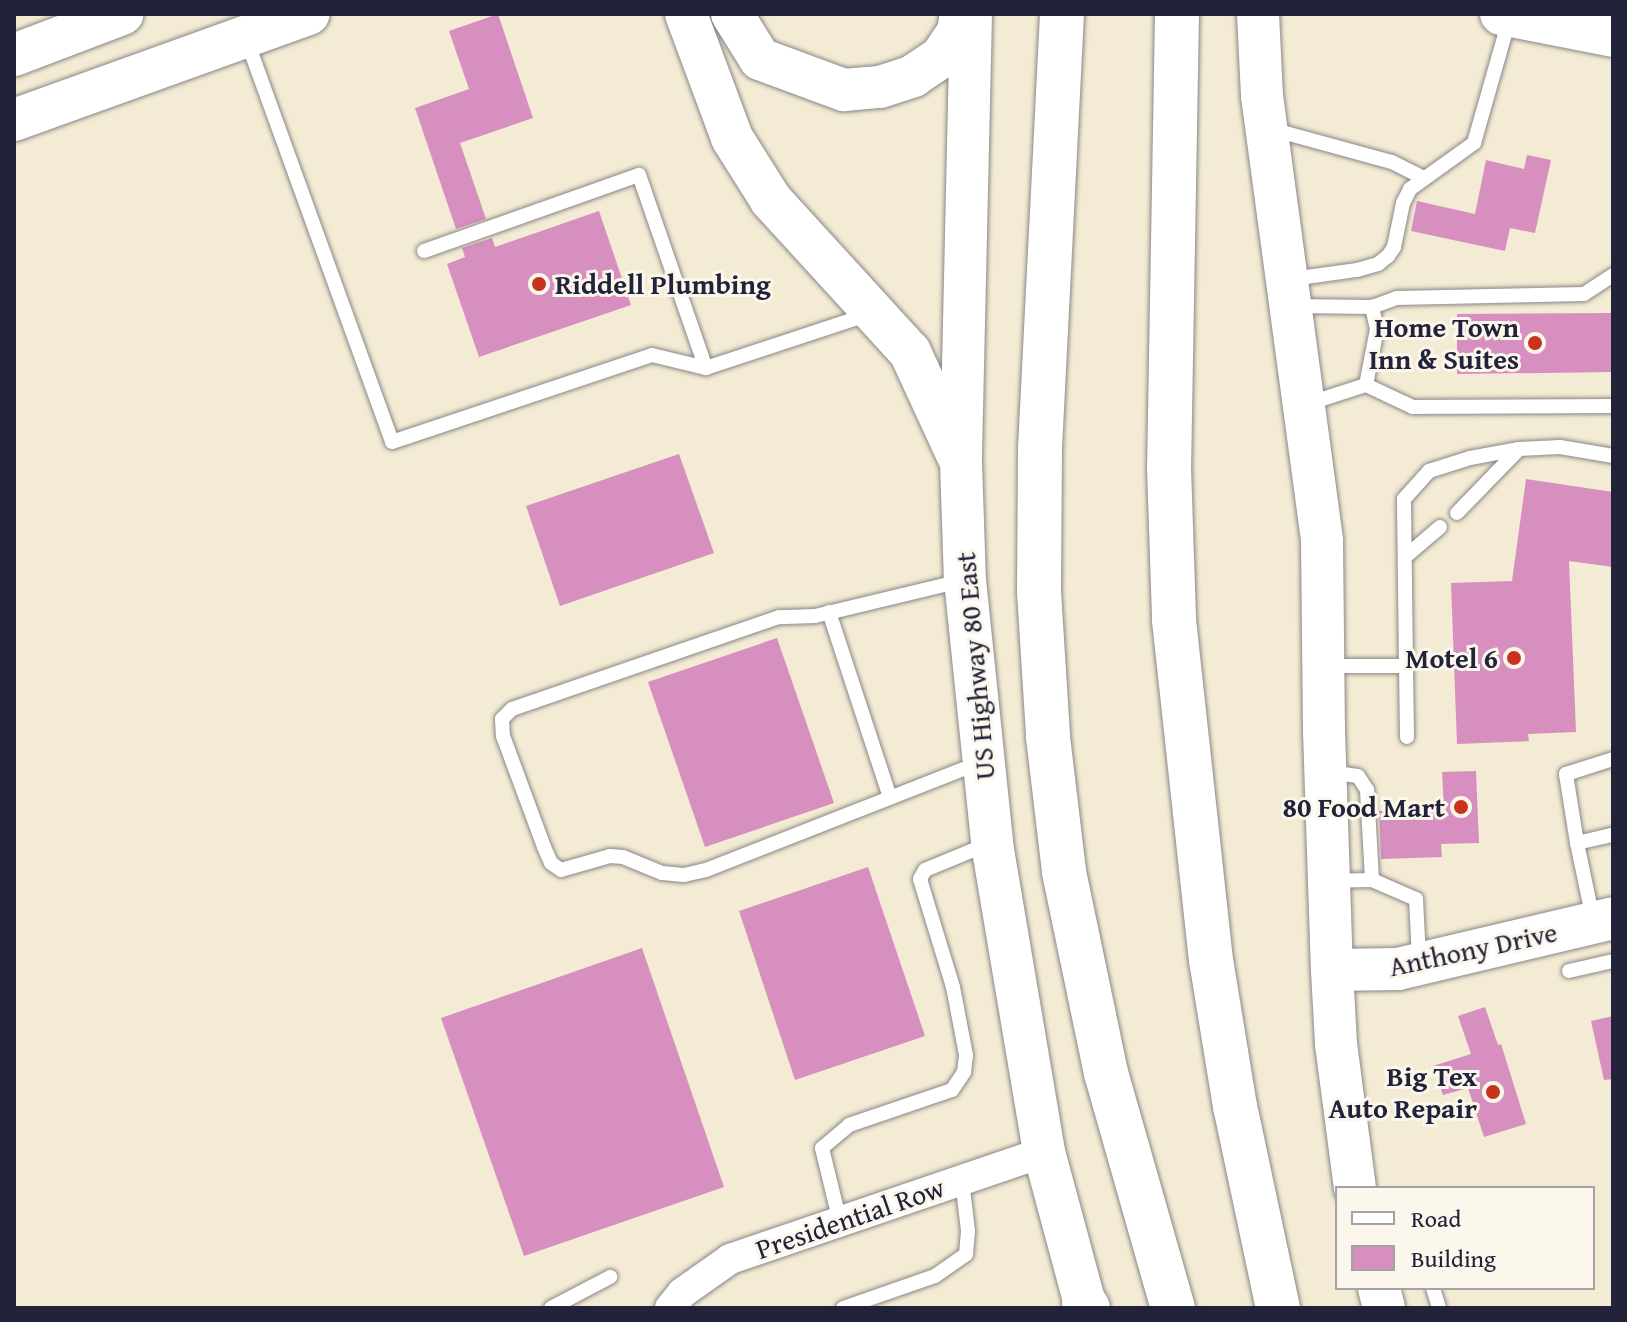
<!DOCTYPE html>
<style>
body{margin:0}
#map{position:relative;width:1627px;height:1322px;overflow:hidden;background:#f3ebd3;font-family:"Gentium Book Plus",serif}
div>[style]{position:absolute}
.building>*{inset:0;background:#d78fc0}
.roads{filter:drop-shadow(0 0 2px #8a8687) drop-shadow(0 0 2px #8a8687)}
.lane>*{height:14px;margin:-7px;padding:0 7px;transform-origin:7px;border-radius:7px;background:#fff}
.street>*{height:30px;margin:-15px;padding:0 15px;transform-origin:15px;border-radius:15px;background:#fff}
.secondary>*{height:42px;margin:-21px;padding:0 21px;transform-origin:21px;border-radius:21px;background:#fff}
.highway>*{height:44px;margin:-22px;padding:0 22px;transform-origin:22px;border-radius:22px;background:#fff}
.dots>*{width:22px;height:22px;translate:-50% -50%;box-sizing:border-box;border:4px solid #fbf7ec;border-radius:50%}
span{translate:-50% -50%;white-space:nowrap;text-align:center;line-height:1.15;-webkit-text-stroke:6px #fbf7ec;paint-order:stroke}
.poi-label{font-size:28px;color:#22223b;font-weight:700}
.left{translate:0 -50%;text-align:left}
.right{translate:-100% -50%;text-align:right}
.street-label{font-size:28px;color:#22223b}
.frame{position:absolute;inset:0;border:16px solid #22223b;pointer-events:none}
.legend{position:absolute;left:1335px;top:1186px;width:260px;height:104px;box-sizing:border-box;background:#fbf7ec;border:2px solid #a4a2a5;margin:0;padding:10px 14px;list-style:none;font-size:24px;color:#22223b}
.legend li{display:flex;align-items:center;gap:16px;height:40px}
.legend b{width:40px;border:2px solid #a4a2a5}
</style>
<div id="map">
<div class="building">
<i style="clip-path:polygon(498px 14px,533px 118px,460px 143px,486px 219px,456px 229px,415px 108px,469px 89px,449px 31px)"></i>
<i style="clip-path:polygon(1527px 155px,1551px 160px,1535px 233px,1510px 228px,1505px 251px,1411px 231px,1417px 201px,1475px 214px,1486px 160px,1524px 169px)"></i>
<i style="clip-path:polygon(599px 211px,631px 305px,479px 357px,447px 264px,465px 257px,462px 248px,492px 238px,495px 247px)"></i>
<i style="clip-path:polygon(1613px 313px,1613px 372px,1457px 374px,1457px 314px)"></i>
<i style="clip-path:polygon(679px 454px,714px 553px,560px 606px,526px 506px)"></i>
<i style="clip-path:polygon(1526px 479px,1613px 492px,1613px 567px,1569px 561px,1576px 732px,1528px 734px,1529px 741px,1457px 744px,1451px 583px,1512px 581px)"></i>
<i style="clip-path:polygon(777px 638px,834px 803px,705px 847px,648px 682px)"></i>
<i style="clip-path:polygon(1476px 771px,1479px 843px,1441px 844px,1442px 857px,1381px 859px,1379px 811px,1444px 809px,1442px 772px)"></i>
<i style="clip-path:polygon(868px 867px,925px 1036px,795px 1080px,739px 911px)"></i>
<i style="clip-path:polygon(642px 948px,724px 1187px,524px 1256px,441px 1018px)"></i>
<i style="clip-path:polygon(1485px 1007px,1498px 1045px,1501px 1044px,1526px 1124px,1484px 1137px,1468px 1088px,1443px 1095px,1433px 1066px,1471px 1054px,1458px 1016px)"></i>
<i style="clip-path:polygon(1613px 1016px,1613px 1079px,1604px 1080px,1591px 1021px)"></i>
</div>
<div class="roads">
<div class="lane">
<i style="left:247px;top:41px;width:426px;rotate:70.1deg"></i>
<i style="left:392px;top:442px;width:274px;rotate:-18.5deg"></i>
<i style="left:652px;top:355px;width:56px;rotate:13.5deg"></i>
<i style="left:706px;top:368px;width:172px;rotate:-18.3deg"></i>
<i style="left:1271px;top:129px;width:125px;rotate:15.3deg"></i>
<i style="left:1392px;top:162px;width:36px;rotate:27deg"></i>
<i style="left:424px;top:251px;width:228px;rotate:-19.5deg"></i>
<i style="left:639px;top:175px;width:204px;rotate:70.9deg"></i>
<i style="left:1292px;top:279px;width:66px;rotate:-7.9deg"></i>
<i style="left:1357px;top:270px;width:22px;rotate:-16deg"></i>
<i style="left:1378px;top:264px;width:13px;rotate:-39deg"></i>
<i style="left:1388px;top:256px;width:11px;rotate:-56deg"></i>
<i style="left:1394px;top:247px;width:45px;rotate:-78.4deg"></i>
<i style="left:1403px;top:203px;width:16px;rotate:-63deg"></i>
<i style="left:1410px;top:189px;width:79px;rotate:-35.7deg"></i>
<i style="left:1474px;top:143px;width:128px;rotate:-74.1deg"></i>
<i style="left:1292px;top:306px;width:80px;rotate:0.7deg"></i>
<i style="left:1372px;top:307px;width:27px;rotate:-20deg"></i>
<i style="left:1397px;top:298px;width:187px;rotate:-1.2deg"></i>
<i style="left:1584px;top:294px;width:35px;rotate:-33deg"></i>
<i style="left:1366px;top:385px;width:57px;rotate:-78.9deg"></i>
<i style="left:1377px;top:329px;width:23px;rotate:-103deg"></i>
<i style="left:1307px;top:404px;width:62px;rotate:-17.9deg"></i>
<i style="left:1366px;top:385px;width:52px;rotate:25.1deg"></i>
<i style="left:1413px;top:407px;width:200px;rotate:-0.3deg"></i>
<i style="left:1457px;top:513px;width:89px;rotate:-45.9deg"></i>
<i style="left:1405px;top:557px;width:46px;rotate:-40.6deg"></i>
<i style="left:961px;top:581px;width:150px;rotate:166.5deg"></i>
<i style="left:815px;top:616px;width:36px;rotate:178deg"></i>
<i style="left:779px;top:617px;width:282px;rotate:161deg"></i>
<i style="left:512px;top:709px;width:14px;rotate:135deg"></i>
<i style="left:502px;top:719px;width:17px;rotate:87deg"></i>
<i style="left:503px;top:736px;width:118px;rotate:69.7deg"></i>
<i style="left:544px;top:847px;width:17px;rotate:66deg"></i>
<i style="left:551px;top:863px;width:12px;rotate:35deg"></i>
<i style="left:561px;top:870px;width:51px;rotate:-15.9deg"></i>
<i style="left:610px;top:856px;width:13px;rotate:4deg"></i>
<i style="left:623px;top:857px;width:42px;rotate:22.3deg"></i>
<i style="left:662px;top:873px;width:22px;rotate:5deg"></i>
<i style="left:684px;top:875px;width:23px;rotate:-13deg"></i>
<i style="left:706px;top:870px;width:293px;rotate:-21.4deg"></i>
<i style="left:829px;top:612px;width:195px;rotate:71.8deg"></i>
<i style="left:1328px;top:666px;width:78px"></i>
<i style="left:1406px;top:666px;width:167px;rotate:-90.7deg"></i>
<i style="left:1404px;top:499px;width:38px;rotate:-48deg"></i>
<i style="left:1429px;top:471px;width:43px;rotate:-17.6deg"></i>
<i style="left:1470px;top:458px;width:50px;rotate:-10.4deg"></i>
<i style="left:1519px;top:449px;width:41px;rotate:-2.8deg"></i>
<i style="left:1560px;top:447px;width:54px;rotate:9.6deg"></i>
<i style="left:1406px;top:666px;width:71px;rotate:89.2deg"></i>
<i style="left:1329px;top:772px;width:29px;rotate:8deg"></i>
<i style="left:1358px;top:776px;width:17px;rotate:57deg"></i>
<i style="left:1367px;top:790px;width:90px;rotate:86.8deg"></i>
<i style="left:1372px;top:880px;width:39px;rotate:179deg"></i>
<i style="left:1577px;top:843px;width:70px;rotate:-99.1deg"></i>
<i style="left:1566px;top:774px;width:49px;rotate:-17.7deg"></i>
<i style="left:1372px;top:880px;width:48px;rotate:23.4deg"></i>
<i style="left:1416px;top:899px;width:60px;rotate:87.1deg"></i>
<i style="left:1593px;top:919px;width:78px;rotate:-101.9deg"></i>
<i style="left:1577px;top:843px;width:37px;rotate:-13deg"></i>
<i style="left:1569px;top:971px;width:45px;rotate:-12.8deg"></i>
<i style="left:840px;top:1222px;width:76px;rotate:-103.7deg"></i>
<i style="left:822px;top:1148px;width:35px;rotate:-40deg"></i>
<i style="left:849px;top:1125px;width:109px;rotate:-18.8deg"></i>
<i style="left:952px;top:1090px;width:22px;rotate:-56deg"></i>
<i style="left:964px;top:1072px;width:17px;rotate:-83deg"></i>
<i style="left:966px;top:1055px;width:69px;rotate:-100.8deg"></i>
<i style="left:953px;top:987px;width:113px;rotate:-107deg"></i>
<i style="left:920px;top:879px;width:10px;rotate:-61deg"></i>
<i style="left:925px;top:870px;width:68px;rotate:-22.4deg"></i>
<i style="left:1433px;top:1288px;width:21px;rotate:73deg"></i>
<i style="left:551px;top:1308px;width:67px;rotate:-27.7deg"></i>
<i style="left:843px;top:1308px;width:97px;rotate:-19.2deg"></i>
<i style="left:935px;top:1276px;width:38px;rotate:-35deg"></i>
<i style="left:966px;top:1254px;width:23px;rotate:-85deg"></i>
<i style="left:968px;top:1231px;width:51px;rotate:-96.7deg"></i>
</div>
<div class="street">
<i style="left:670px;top:1308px;width:19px;rotate:-51deg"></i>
<i style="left:682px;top:1293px;width:59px;rotate:-35.3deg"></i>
<i style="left:730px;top:1259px;width:332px;rotate:-18.8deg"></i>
</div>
<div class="secondary">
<i style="left:686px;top:14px;width:132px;rotate:69.6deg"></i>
<i style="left:732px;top:138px;width:73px;rotate:57.8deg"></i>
<i style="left:771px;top:200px;width:206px;rotate:47.6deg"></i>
<i style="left:910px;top:352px;width:112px;rotate:65.3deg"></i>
<i style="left:732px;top:14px;width:53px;rotate:58.1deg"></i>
<i style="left:760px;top:59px;width:90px;rotate:20.3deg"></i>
<i style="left:844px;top:90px;width:36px;rotate:-5deg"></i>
<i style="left:880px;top:87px;width:35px;rotate:-18deg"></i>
<i style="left:913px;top:76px;width:34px;rotate:-34deg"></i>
<i style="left:941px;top:57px;width:30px;rotate:-56deg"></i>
<i style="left:958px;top:32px;width:18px;rotate:-81deg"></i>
<i style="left:971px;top:14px;width:448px;rotate:91.3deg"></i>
<i style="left:961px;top:462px;width:118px;rotate:88.1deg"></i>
<i style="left:965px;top:580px;width:271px;rotate:84.1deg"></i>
<i style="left:993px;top:850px;width:306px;rotate:80.4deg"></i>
<i style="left:1044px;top:1152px;width:162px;rotate:74.9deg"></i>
<i style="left:1258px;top:14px;width:82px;rotate:87.2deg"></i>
<i style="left:1262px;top:96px;width:449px;rotate:82.3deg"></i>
<i style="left:1322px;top:541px;width:190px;rotate:89.4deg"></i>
<i style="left:1324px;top:731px;width:239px;rotate:88.1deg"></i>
<i style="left:1332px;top:970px;width:74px;rotate:86.9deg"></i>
<i style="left:1336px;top:1044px;width:145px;rotate:82.5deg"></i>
<i style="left:1501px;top:14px;width:114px;rotate:11.1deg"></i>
<i style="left:14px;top:55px;width:116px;rotate:-20.8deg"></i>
<i style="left:14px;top:120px;width:313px;rotate:-19.8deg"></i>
<i style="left:1332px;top:970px;width:66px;rotate:-0.9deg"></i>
<i style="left:1398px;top:969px;width:221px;rotate:-13.3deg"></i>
<i style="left:1379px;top:1288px;width:21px;rotate:76deg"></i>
</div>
<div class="highway">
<i style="left:1062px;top:14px;width:436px;rotate:92.9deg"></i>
<i style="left:1040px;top:449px;width:143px;rotate:90.4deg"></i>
<i style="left:1039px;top:592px;width:145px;rotate:86.4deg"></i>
<i style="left:1048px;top:737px;width:136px;rotate:83.2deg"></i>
<i style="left:1064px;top:872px;width:205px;rotate:78.2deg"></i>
<i style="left:1106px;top:1073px;width:244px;rotate:74.1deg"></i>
<i style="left:1177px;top:14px;width:453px;rotate:91deg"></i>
<i style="left:1169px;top:467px;width:153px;rotate:88.1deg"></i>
<i style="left:1174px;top:620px;width:342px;rotate:83.8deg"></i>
<i style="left:1211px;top:960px;width:148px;rotate:80.7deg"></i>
<i style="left:1235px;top:1106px;width:207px;rotate:78deg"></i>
<i style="left:1084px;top:1302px;width:7px;rotate:56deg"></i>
</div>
</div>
<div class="dots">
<i style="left:539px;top:284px;background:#c8321e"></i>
<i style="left:1535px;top:343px;background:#c8321e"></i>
<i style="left:1514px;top:658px;background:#c8321e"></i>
<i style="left:1461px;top:807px;background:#c8321e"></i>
<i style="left:1493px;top:1092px;background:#c8321e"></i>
</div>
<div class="poi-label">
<span class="left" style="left:555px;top:284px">Riddell Plumbing</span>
<span class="right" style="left:1519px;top:343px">Home Town<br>Inn &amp; Suites</span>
<span class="right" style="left:1498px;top:658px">Motel 6</span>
<span class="right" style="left:1445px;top:807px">80 Food Mart</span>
<span class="right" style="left:1477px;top:1092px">Big Tex<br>Auto Repair</span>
</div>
<div class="street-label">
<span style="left:975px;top:666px;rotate:-95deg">US Highway 80 East</span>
<span style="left:1473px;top:949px;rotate:-12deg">Anthony Drive</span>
<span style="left:850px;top:1218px;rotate:-19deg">Presidential Row</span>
</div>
<div class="frame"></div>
<ul class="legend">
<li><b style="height:10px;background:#fff"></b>Road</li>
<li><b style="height:22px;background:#d78fc0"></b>Building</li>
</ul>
</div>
